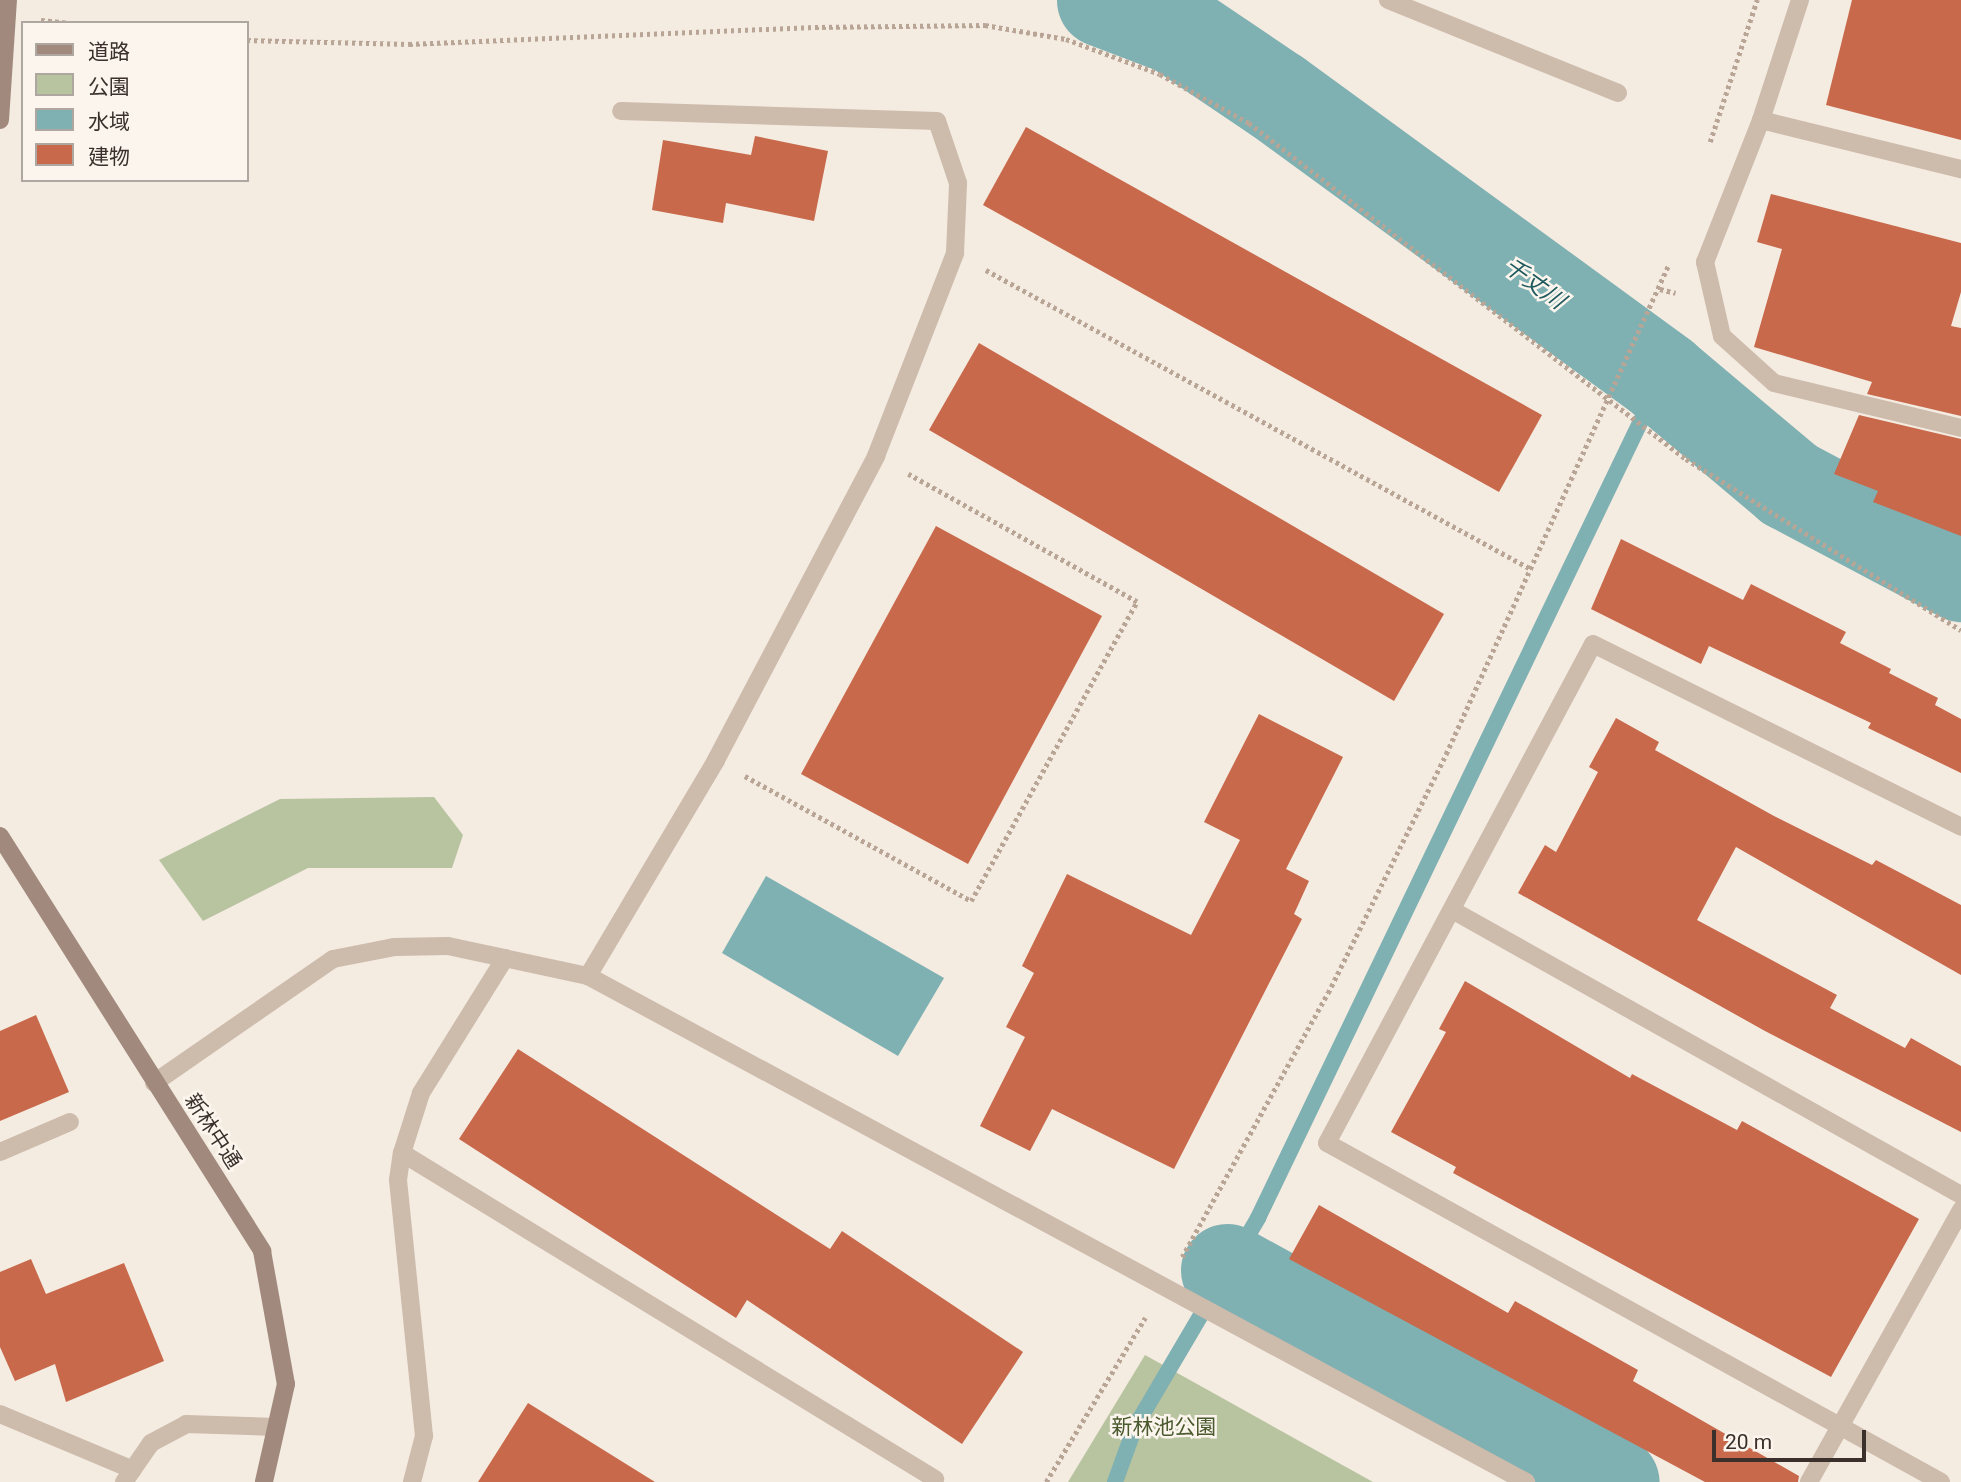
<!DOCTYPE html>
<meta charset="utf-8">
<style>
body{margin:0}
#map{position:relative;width:1961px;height:1482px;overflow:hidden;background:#f4ebe1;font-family:Roboto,"Noto Sans JP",sans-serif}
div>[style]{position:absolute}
.green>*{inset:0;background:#b8c4a0}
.water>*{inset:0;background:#7fb0b2}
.stream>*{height:16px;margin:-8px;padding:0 8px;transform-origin:8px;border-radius:8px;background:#7fb0b2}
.river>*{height:93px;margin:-46.5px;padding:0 46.5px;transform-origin:46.5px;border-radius:46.5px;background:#7fb0b2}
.building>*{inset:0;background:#c8694b}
.path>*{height:4.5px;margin-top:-2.25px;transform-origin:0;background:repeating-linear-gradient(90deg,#b9a596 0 3.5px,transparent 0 7px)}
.lane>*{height:18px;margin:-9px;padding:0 9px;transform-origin:9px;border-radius:9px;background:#cdbbac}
.street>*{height:18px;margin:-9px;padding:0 9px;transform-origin:9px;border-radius:9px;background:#cdbbac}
.secondary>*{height:18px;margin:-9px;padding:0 9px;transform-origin:9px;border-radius:9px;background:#a18a7d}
span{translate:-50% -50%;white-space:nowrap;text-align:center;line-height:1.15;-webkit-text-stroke:5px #fbf5ee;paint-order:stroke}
.street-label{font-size:21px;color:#3b302b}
.park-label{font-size:21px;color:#4a5a2e}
.water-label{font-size:23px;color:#1f5a5e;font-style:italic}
.legend{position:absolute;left:21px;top:21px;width:228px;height:161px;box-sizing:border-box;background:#fbf5ee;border:2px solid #aea6a0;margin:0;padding:9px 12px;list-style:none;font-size:21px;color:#3b302b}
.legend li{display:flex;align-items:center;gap:14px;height:35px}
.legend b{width:35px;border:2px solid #aea6a0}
.scale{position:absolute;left:1712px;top:1430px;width:154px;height:32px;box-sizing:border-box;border:4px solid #3b302b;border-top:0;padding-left:9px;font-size:21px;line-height:24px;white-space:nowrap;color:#3b302b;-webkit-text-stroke:5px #fbf5ee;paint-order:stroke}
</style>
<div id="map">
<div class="green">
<i style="clip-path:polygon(434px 797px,463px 835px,452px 868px,308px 868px,203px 921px,159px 860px,280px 799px)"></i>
<i style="clip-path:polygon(1145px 1355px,1373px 1482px,1068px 1482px)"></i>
</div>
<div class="water">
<i style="clip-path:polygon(766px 876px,944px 978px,898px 1056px,722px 953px)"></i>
</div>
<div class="stream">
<i style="left:1115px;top:1482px;width:59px;rotate:-70deg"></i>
<i style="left:1135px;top:1427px;width:243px;rotate:-59.5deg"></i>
<i style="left:1258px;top:1218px;width:933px;rotate:-64.34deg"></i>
</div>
<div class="river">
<i style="left:1103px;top:0;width:78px;rotate:21deg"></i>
<i style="left:1176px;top:28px;width:122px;rotate:34deg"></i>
<i style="left:1277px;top:96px;width:477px;rotate:36.1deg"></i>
<i style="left:1662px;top:377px;width:166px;rotate:40.1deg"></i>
<i style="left:1789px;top:484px;width:195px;rotate:27.9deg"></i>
<i style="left:1227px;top:1270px;width:440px;rotate:28.8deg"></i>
</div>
<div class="building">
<i style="clip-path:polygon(1852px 0,1961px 0,1961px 140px,1826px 105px)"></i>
<i style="clip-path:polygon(1026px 127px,1542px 415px,1499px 492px,983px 205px)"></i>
<i style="clip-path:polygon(755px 136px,828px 151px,814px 221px,726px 203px,723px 223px,652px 210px,663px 140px,751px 155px)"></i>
<i style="clip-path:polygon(1771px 194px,1961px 243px,1961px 292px,1951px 326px,1961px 328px,1961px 416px,1867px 394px,1872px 382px,1754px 347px,1782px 249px,1757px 242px)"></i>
<i style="clip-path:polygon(979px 343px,1444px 614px,1394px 701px,929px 430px)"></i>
<i style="clip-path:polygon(1859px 415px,1961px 439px,1961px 536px,1873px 502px,1878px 491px,1834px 474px)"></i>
<i style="clip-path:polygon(936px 526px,1102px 616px,968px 864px,801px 774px)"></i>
<i style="clip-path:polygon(1621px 539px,1743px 600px,1751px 584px,1846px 632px,1840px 643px,1891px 669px,1889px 673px,1938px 698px,1935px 705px,1961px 719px,1961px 773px,1868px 728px,1871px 723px,1709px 646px,1701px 664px,1591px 609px)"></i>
<i style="clip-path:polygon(1259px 714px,1343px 757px,1286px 869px,1309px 881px,1294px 914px,1302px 919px,1174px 1169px,1052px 1109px,1030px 1151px,980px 1126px,1025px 1037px,1006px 1027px,1034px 973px,1022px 966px,1067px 874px,1191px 935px,1240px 840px,1204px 822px)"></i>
<i style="clip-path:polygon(1616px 718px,1659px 742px,1655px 750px,1774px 816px,1872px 865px,1876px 860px,1961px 905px,1961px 975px,1736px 847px,1697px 920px,1837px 995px,1830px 1008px,1905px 1048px,1911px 1038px,1961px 1066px,1961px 1132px,1765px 1031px,1518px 893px,1545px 845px,1556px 852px,1598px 772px,1589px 767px)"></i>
<i style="clip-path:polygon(1465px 981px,1630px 1078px,1632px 1074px,1737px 1130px,1742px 1121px,1919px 1219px,1831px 1377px,1453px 1173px,1456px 1167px,1391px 1132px,1446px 1032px,1439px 1029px)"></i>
<i style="clip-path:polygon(36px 1015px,69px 1092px,0 1121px,0 1031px)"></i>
<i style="clip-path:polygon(518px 1049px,830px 1249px,842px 1231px,1023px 1352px,962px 1444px,747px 1300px,736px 1318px,459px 1139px)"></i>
<i style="clip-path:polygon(1319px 1205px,1508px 1313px,1515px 1301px,1638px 1370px,1633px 1381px,1799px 1476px,1798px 1482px,1705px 1482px,1289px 1259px)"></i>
<i style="clip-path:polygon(31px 1259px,46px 1294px,124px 1263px,164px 1361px,66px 1402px,55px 1364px,15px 1381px,0 1347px,0 1272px)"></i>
<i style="clip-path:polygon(528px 1403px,655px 1482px,478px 1482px)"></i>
</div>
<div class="path">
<i style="left:41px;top:20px;width:27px;rotate:6deg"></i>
<i style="left:247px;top:40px;width:162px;rotate:1.4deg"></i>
<i style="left:409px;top:44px;width:406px;rotate:-2.4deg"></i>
<i style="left:815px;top:27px;width:170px;rotate:-0.7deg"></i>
<i style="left:985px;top:25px;width:82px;rotate:9.8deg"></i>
<i style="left:1066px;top:39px;width:100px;rotate:20.4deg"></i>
<i style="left:1160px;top:74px;width:102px;rotate:28.8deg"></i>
<i style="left:1249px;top:123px;width:551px;rotate:37.56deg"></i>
<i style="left:1686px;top:459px;width:324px;rotate:31.9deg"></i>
<i style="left:1710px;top:142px;width:150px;rotate:-71.7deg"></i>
<i style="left:986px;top:270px;width:622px;rotate:28.75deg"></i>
<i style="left:1660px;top:289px;width:16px;rotate:14deg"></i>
<i style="left:745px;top:776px;width:258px;rotate:28.9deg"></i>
<i style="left:971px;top:901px;width:342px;rotate:-61deg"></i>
<i style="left:1137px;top:602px;width:262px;rotate:-150.8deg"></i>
<i style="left:1182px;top:1257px;width:302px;rotate:-61.1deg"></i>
<i style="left:1328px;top:993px;width:267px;rotate:-63.7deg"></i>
<i style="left:1446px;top:754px;width:536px;rotate:-65.54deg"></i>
<i style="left:1046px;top:1482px;width:192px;rotate:-58.9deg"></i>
</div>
<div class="lane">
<i style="left:1388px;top:0;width:248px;rotate:22deg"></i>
<i style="left:588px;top:976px;width:251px;rotate:-59.3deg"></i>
<i style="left:716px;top:760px;width:344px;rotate:-62.2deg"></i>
<i style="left:876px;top:456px;width:218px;rotate:-68.7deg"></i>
<i style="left:955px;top:253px;width:70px;rotate:-87.5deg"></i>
<i style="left:958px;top:183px;width:65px;rotate:-108.7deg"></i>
<i style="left:937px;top:121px;width:316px;rotate:-178.2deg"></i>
<i style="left:0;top:1152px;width:76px;rotate:-23.2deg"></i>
<i style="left:402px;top:1153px;width:625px;rotate:31.45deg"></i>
<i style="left:0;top:1414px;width:144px;rotate:22.8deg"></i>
<i style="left:124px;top:1482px;width:47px;rotate:-55.3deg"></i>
<i style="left:151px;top:1443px;width:40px;rotate:-28deg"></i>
<i style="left:186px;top:1424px;width:90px;rotate:1.9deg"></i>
<i style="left:412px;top:1482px;width:48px;rotate:-75.4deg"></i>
<i style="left:424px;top:1436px;width:257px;rotate:-95.8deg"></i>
<i style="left:398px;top:1180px;width:27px;rotate:-82deg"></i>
<i style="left:402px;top:1153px;width:63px;rotate:-72.4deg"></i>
<i style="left:421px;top:1093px;width:159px;rotate:-58.1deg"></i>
</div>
<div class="street">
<i style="left:1800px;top:0;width:126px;rotate:108deg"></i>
<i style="left:1761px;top:120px;width:153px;rotate:111.5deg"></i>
<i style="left:1705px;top:262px;width:76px;rotate:77.1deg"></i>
<i style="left:1722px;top:336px;width:70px;rotate:42.1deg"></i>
<i style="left:1774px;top:383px;width:192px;rotate:13.5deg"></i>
<i style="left:1761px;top:120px;width:206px;rotate:13.8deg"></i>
<i style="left:1454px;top:911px;width:581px;rotate:29.26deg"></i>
<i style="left:154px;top:1083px;width:218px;rotate:-34.7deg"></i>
<i style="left:333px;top:959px;width:62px;rotate:-11.1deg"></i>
<i style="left:394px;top:947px;width:54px;rotate:-1.1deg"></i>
<i style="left:448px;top:946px;width:143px;rotate:12.1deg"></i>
<i style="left:588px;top:976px;width:1066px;rotate:28.34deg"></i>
<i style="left:1809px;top:1482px;width:312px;rotate:-60.8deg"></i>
<i style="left:1941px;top:1482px;width:701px;rotate:-151.1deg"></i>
<i style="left:1327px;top:1143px;width:565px;rotate:-61.94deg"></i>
<i style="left:1593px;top:644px;width:411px;rotate:26.4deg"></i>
</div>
<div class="secondary">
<i style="left:0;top:120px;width:120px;rotate:-86.2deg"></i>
<i style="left:0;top:836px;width:491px;rotate:57.7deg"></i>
<i style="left:262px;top:1251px;width:135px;rotate:79.8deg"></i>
<i style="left:286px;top:1384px;width:100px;rotate:102.7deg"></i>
</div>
<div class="street-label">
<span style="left:213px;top:1131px;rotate:57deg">新林中通</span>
</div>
<div class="park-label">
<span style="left:1164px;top:1427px">新林池公園</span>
</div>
<div class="water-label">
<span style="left:1534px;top:284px;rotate:36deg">千丈川</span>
</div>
<ul class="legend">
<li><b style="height:9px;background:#a18a7d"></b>道路</li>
<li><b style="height:19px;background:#b8c4a0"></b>公園</li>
<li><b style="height:19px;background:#7fb0b2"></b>水域</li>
<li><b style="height:19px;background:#c8694b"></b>建物</li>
</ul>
<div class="scale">20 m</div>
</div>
